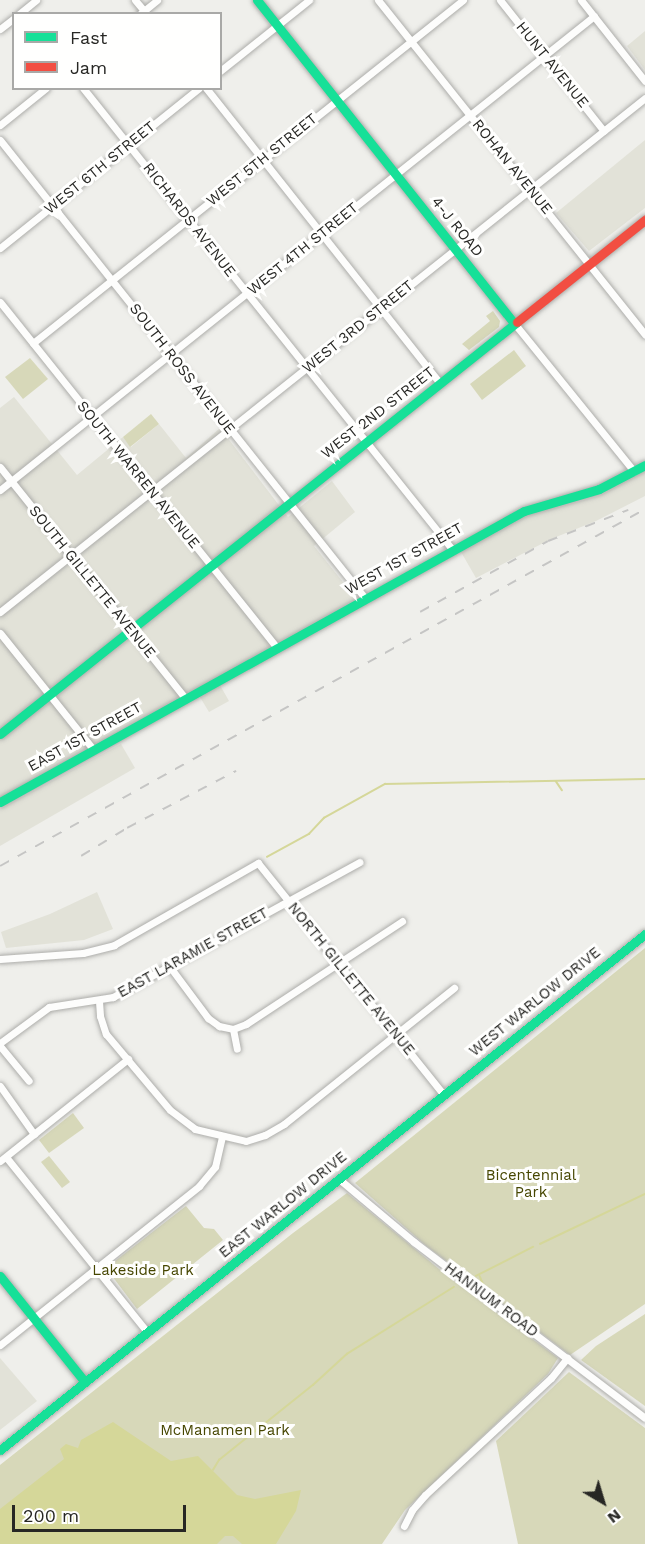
<!DOCTYPE html>
<style>
body{margin:0}
#map{position:relative;width:645px;height:1544px;overflow:hidden;background:#efefeb;font-family:"Work Sans",sans-serif}
div>[style]{position:absolute}
.built>*{inset:0;background:#e2e2d8}
.green>*{inset:0;background:#d7d8b9}
.water>*{inset:0;background:#d5d799}
.stream>*{height:1.5px;margin:-0.75px;padding:0 0.75px;transform-origin:0.75px;border-radius:0.75px;background:#d5d799}
.roads{filter:drop-shadow(0 0 2px #adadaa) drop-shadow(0 0 2px #adadaa)}
.street>*{height:7px;margin:-3.5px;padding:0 3.5px;transform-origin:3.5px;border-radius:3.5px;background:#fdfdfc}
.fast>*{height:9px;margin:-4.5px;padding:0 4.5px;transform-origin:4.5px;border-radius:4.5px;background:#16e098}
.jam>*{height:9px;margin:-4.5px;padding:0 4.5px;transform-origin:4.5px;border-radius:4.5px;background:#f24e42}
.rail>*{height:1.5px;margin-top:-0.75px;transform-origin:0;background:repeating-linear-gradient(90deg,#c5c5c4 0 10px,transparent 0 20px)}
span{translate:-50% -50%;white-space:nowrap;text-align:center;line-height:1.15;-webkit-text-stroke:6px #fffffe;paint-order:stroke}
.street-label{font-size:15px;color:#272724}
.park-label{font-size:15px;color:#464600}
.legend{position:absolute;left:12px;top:12px;width:210px;height:78px;box-sizing:border-box;background:#fffffe;border:2px solid #a9a9a7;margin:0;padding:8px 10px;list-style:none;font-size:18px;color:#272724}
.legend li{display:flex;align-items:center;gap:12px;height:30px}
.legend b{width:30px;border:2px solid #a9a9a7}
.north{position:absolute;left:573px;top:1472px;width:60px;height:60px;-webkit-text-stroke:4px #fffffe;paint-order:stroke;rotate:142deg;font-size:16px;font-weight:700;line-height:24px;text-align:center;color:#272724}
.north::after{content:'';display:block;margin:auto;width:21px;height:27px;background:#272724;clip-path:polygon(50% 0,100% 100%,50% 72%,0 100%)}
.scale{position:absolute;left:12px;top:1505px;width:174px;height:27px;box-sizing:border-box;border:3px solid #272724;border-top:0;padding-left:8px;font-size:18px;line-height:21px;white-space:nowrap;color:#272724;-webkit-text-stroke:4px #fffffe;paint-order:stroke}
</style>
<div id="map">
<div class="built">
<i style="clip-path:polygon(645px 31px,645px 70px,627px 46px)"></i>
<i style="clip-path:polygon(645px 140px,645px 208px,589px 251px,556px 213px)"></i>
<i style="clip-path:polygon(14px 397px,77px 475px,123px 437px,131px 447px,159px 424px,186px 458px,220px 428px,288px 517px,332px 481px,355px 512px,314px 546px,355px 597px,355px 600px,216px 678px,229px 701px,209px 712px,195px 689px,0 798px,0 408px)"></i>
<i style="clip-path:polygon(645px 471px,645px 496px,596px 521px,551px 539px,476px 578px,461px 552px,528px 515px,599px 496px)"></i>
<i style="clip-path:polygon(121px 744px,135px 768px,0 846px,0 809px)"></i>
<i style="clip-path:polygon(97px 892px,113px 929px,84px 940px,6px 948px,1px 932px,50px 914px)"></i>
<i style="clip-path:polygon(0 1358px,37px 1401px,0 1430px)"></i>
</div>
<div class="green">
<i style="clip-path:polygon(493px 311px,500px 321px,499px 327px,469px 350px,462px 344px,490px 321px,486px 316px)"></i>
<i style="clip-path:polygon(514px 350px,526px 366px,482px 400px,470px 384px)"></i>
<i style="clip-path:polygon(30px 358px,48px 379px,23px 399px,5px 377px)"></i>
<i style="clip-path:polygon(151px 414px,159px 424px,130px 447px,123px 437px)"></i>
<i style="clip-path:polygon(645px 948px,645px 1304px,570px 1355px,424px 1244px,355px 1183px)"></i>
<i style="clip-path:polygon(73px 1113px,84px 1128px,49px 1153px,39px 1140px)"></i>
<i style="clip-path:polygon(49px 1156px,70px 1182px,62px 1188px,41px 1162px)"></i>
<i style="clip-path:polygon(347px 1193px,450px 1278px,558px 1358px,548px 1374px,405px 1510px,382px 1544px,0 1544px,0 1465px,293px 1233px)"></i>
<i style="clip-path:polygon(186px 1206px,204px 1228px,214px 1229px,223px 1240px,137px 1309px,106px 1268px)"></i>
<i style="clip-path:polygon(645px 1314px,645px 1406px,581px 1360px,596px 1346px)"></i>
<i style="clip-path:polygon(569px 1372px,645px 1428px,645px 1544px,518px 1544px,496px 1441px)"></i>
</div>
<div class="water">
<i style="clip-path:polygon(113px 1422px,171px 1461px,198px 1456px,237px 1495px,255px 1499px,301px 1490px,296px 1511px,276px 1544px,242px 1544px,233px 1536px,225px 1536px,217px 1544px,0 1544px,0 1509px,64px 1459px,60px 1449px,66px 1444px,78px 1448px,81px 1440px)"></i>
</div>
<div class="stream">
<i style="left:556px;top:781px;width:11px;rotate:56deg"></i>
<i style="left:267px;top:857px;width:48px;rotate:-28.7deg"></i>
<i style="left:309px;top:834px;width:22px;rotate:-47deg"></i>
<i style="left:324px;top:818px;width:70px;rotate:-29.1deg"></i>
<i style="left:385px;top:784px;width:260px;rotate:-1.1deg"></i>
<i style="left:540px;top:1244px;width:116px;rotate:-25.5deg"></i>
<i style="left:476px;top:1276px;width:64px;rotate:-27deg"></i>
<i style="left:480px;top:1276px;width:8px;rotate:67deg"></i>
<i style="left:213px;top:1470px;width:12px;rotate:-59deg"></i>
<i style="left:219px;top:1460px;width:120px;rotate:-38.6deg"></i>
<i style="left:313px;top:1385px;width:46px;rotate:-42.4deg"></i>
<i style="left:347px;top:1354px;width:126px;rotate:-32.1deg"></i>
</div>
<div class="roads">
<div class="street">
<i style="left:135px;top:0;width:16px;rotate:50deg"></i>
<i style="left:378px;top:0;width:428px;rotate:51.4deg"></i>
<i style="left:500px;top:0;width:167px;rotate:51.6deg"></i>
<i style="left:581px;top:0;width:103px;rotate:51.7deg"></i>
<i style="left:19px;top:14px;width:22px;rotate:-39deg"></i>
<i style="left:140px;top:14px;width:22px;rotate:-39deg"></i>
<i style="left:0;top:29px;width:18px;rotate:-38deg"></i>
<i style="left:220px;top:71px;width:114px;rotate:-38.6deg"></i>
<i style="left:83px;top:88px;width:590px;rotate:51.33deg"></i>
<i style="left:206px;top:88px;width:377px;rotate:51.6deg"></i>
<i style="left:0;top:125px;width:59px;rotate:-38.8deg"></i>
<i style="left:0;top:140px;width:586px;rotate:51.45deg"></i>
<i style="left:0;top:248px;width:255px;rotate:-38.8deg"></i>
<i style="left:0;top:302px;width:442px;rotate:51.3deg"></i>
<i style="left:514px;top:323px;width:191px;rotate:51deg"></i>
<i style="left:33px;top:343px;width:550px;rotate:-38.58deg"></i>
<i style="left:0;top:467px;width:296px;rotate:51.3deg"></i>
<i style="left:0;top:490px;width:760px;rotate:-38.59deg"></i>
<i style="left:0;top:612px;width:825px;rotate:-38.55deg"></i>
<i style="left:0;top:633px;width:149px;rotate:51.3deg"></i>
<i style="left:0;top:959px;width:83px;rotate:-4.1deg"></i>
<i style="left:83px;top:953px;width:32px;rotate:-14deg"></i>
<i style="left:114px;top:945px;width:166px;rotate:-29.7deg"></i>
<i style="left:258px;top:863px;width:297px;rotate:51.3deg"></i>
<i style="left:170px;top:967px;width:64px;rotate:53.3deg"></i>
<i style="left:208px;top:1018px;width:14px;rotate:36deg"></i>
<i style="left:219px;top:1026px;width:14px;rotate:12deg"></i>
<i style="left:233px;top:1029px;width:14px;rotate:-21deg"></i>
<i style="left:246px;top:1024px;width:187px;rotate:-33.4deg"></i>
<i style="left:99px;top:1001px;width:15px;rotate:86deg"></i>
<i style="left:100px;top:1016px;width:19px;rotate:72deg"></i>
<i style="left:106px;top:1034px;width:99px;rotate:49.9deg"></i>
<i style="left:170px;top:1110px;width:31px;rotate:37deg"></i>
<i style="left:195px;top:1129px;width:52px;rotate:13.2deg"></i>
<i style="left:246px;top:1141px;width:20px;rotate:-18deg"></i>
<i style="left:265px;top:1135px;width:22px;rotate:-30deg"></i>
<i style="left:284px;top:1124px;width:218px;rotate:-38.7deg"></i>
<i style="left:233px;top:1029px;width:20px;rotate:79deg"></i>
<i style="left:0;top:1043px;width:61px;rotate:-36.3deg"></i>
<i style="left:49px;top:1007px;width:65px;rotate:-8.9deg"></i>
<i style="left:113px;top:997px;width:281px;rotate:-28.7deg"></i>
<i style="left:0;top:1046px;width:45px;rotate:50.4deg"></i>
<i style="left:0;top:1086px;width:59px;rotate:54.7deg"></i>
<i style="left:6px;top:1157px;width:225px;rotate:51.1deg"></i>
<i style="left:0;top:1161px;width:164px;rotate:-38.6deg"></i>
<i style="left:339px;top:1179px;width:98px;rotate:40deg"></i>
<i style="left:414px;top:1242px;width:290px;rotate:37.3deg"></i>
<i style="left:0;top:1345px;width:255px;rotate:-38.6deg"></i>
<i style="left:199px;top:1186px;width:25px;rotate:-50deg"></i>
<i style="left:215px;top:1167px;width:31px;rotate:-77deg"></i>
<i style="left:404px;top:1526px;width:18px;rotate:-63deg"></i>
<i style="left:412px;top:1510px;width:20px;rotate:-49deg"></i>
<i style="left:425px;top:1495px;width:172px;rotate:-42.9deg"></i>
<i style="left:551px;top:1378px;width:26px;rotate:-51deg"></i>
</div>
<div class="fast">
<i style="left:257px;top:0;width:413px;rotate:51.5deg"></i>
<i style="left:0;top:734px;width:661px;rotate:-38.55deg"></i>
<i style="left:0;top:802px;width:599px;rotate:-29.05deg"></i>
<i style="left:524px;top:511px;width:78px;rotate:-16.3deg"></i>
<i style="left:599px;top:489px;width:52px;rotate:-27.6deg"></i>
<i style="left:0;top:1276px;width:136px;rotate:51.3deg"></i>
<i style="left:0;top:1450px;width:826px;rotate:-38.66deg"></i>
</div>
<div class="jam">
<i style="left:517px;top:322px;width:164px;rotate:-38.6deg"></i>
</div>
</div>
<div class="rail">
<i style="left:420px;top:612px;width:146px;rotate:-29deg"></i>
<i style="left:548px;top:541px;width:86px;rotate:-21.2deg"></i>
<i style="left:81px;top:856px;width:54px;rotate:-31.3deg"></i>
<i style="left:127px;top:828px;width:123px;rotate:-27.6deg"></i>
<i style="left:0;top:866px;width:737px;rotate:-28.96deg"></i>
</div>
<div class="street-label">
<span style="left:552px;top:65px;rotate:51deg">HUNT AVENUE</span>
<span style="left:262px;top:160px;rotate:-39deg">WEST 5TH STREET</span>
<span style="left:512px;top:167px;rotate:51deg">ROHAN AVENUE</span>
<span style="left:100px;top:168px;rotate:-39deg">WEST 6TH STREET</span>
<span style="left:189px;top:220px;rotate:52deg">RICHARDS AVENUE</span>
<span style="left:457px;top:227px;rotate:51deg">4-J ROAD</span>
<span style="left:303px;top:249px;rotate:-39deg">WEST 4TH STREET</span>
<span style="left:358px;top:327px;rotate:-39deg">WEST 3RD STREET</span>
<span style="left:182px;top:369px;rotate:52deg">SOUTH ROSS AVENUE</span>
<span style="left:378px;top:413px;rotate:-38deg">WEST 2ND STREET</span>
<span style="left:138px;top:475px;rotate:51deg">SOUTH WARREN AVENUE</span>
<span style="left:404px;top:559px;rotate:-29deg">WEST 1ST STREET</span>
<span style="left:92px;top:582px;rotate:51deg">SOUTH GILLETTE AVENUE</span>
<span style="left:85px;top:737px;rotate:-29deg">EAST 1ST STREET</span>
<span style="left:193px;top:953px;rotate:-29deg">EAST LARAMIE STREET</span>
<span style="left:351px;top:979px;rotate:51deg">NORTH GILLETTE AVENUE</span>
<span style="left:535px;top:1002px;rotate:-39deg">WEST WARLOW DRIVE</span>
<span style="left:283px;top:1205px;rotate:-39deg">EAST WARLOW DRIVE</span>
<span style="left:491px;top:1300px;rotate:37deg">HANNUM ROAD</span>
</div>
<div class="park-label">
<span style="left:531px;top:1184px">Bicentennial<br>Park</span>
<span style="left:143px;top:1271px">Lakeside Park</span>
<span style="left:225px;top:1431px">McManamen Park</span>
</div>
<ul class="legend">
<li><b style="height:8px;background:#16e098"></b>Fast</li>
<li><b style="height:8px;background:#f24e42"></b>Jam</li>
</ul>
<div class="north">N</div>
<div class="scale">200 m</div>
</div>
